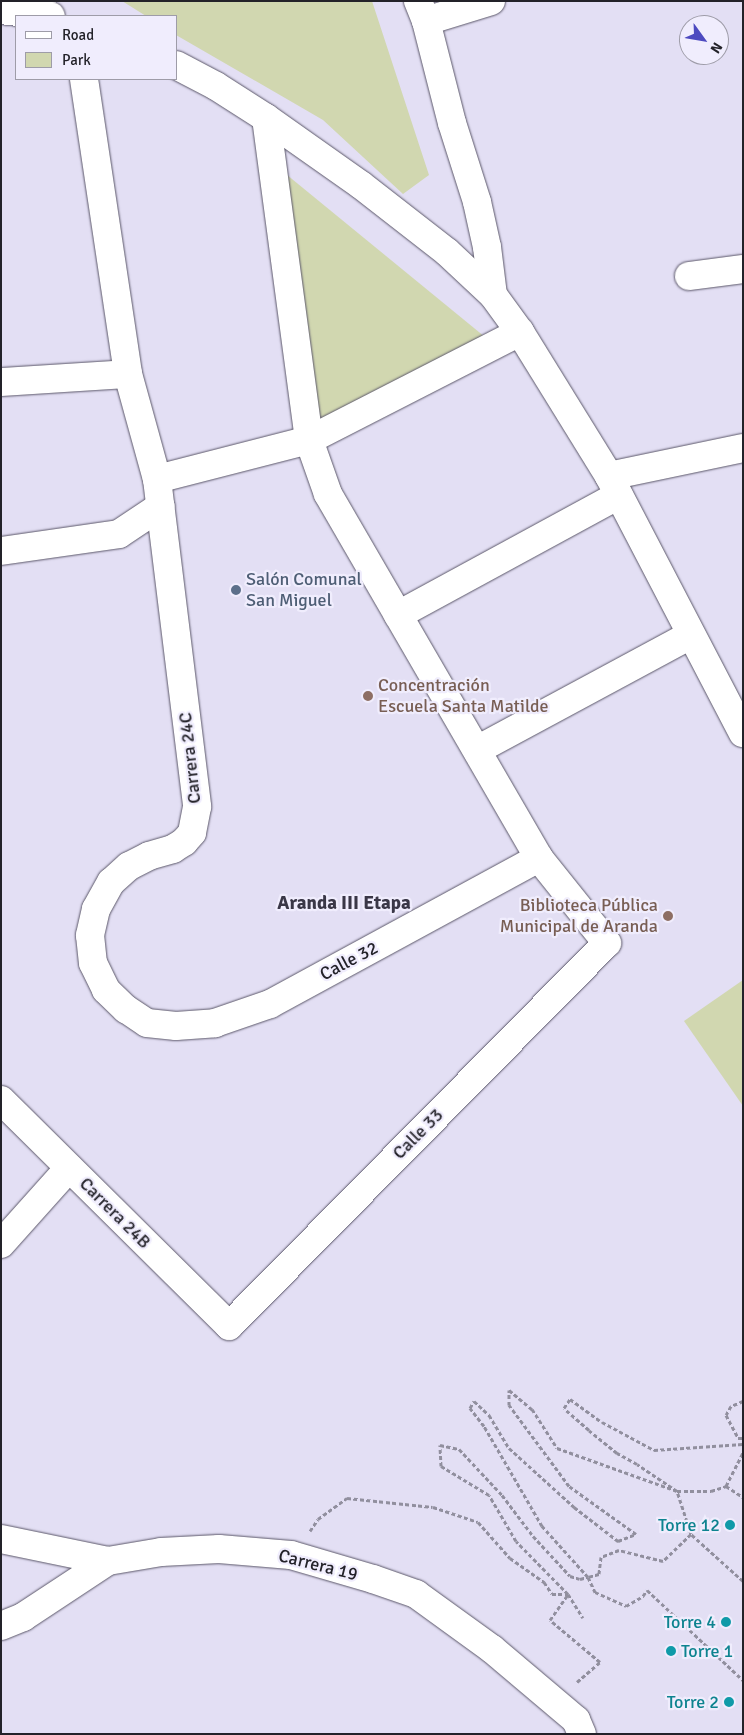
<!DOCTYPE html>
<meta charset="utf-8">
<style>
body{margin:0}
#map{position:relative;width:744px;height:1735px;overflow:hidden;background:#e3dff4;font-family:Signika,sans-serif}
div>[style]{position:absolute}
.green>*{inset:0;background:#d1d7b0}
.path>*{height:3px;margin-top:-1.5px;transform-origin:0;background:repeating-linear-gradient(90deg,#918f9e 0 4px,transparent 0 6.5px)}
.roads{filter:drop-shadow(0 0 1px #5b5769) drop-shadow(0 0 1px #5b5769)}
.minor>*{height:28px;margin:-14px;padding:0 14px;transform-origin:14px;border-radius:14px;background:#fff}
.dots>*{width:14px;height:14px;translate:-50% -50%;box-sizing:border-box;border:2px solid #f0edfd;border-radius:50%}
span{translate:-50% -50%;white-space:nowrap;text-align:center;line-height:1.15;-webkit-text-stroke:4.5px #f0edfd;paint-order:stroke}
.service-label{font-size:18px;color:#4e5e75}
.left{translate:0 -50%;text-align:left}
.education-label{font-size:18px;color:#785e54}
.right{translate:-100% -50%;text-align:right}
.street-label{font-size:18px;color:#232229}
.culture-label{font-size:18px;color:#0d838f}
.neighbourhood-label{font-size:19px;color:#3a3747;font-weight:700}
.frame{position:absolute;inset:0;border:2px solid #232229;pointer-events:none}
.legend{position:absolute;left:15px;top:15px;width:162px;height:65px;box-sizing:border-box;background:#f0edfd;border:1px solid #9e9ca8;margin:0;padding:6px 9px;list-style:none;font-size:15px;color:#232229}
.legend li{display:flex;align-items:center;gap:10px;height:25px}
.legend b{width:25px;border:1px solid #9e9ca8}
.north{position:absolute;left:679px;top:15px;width:50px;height:50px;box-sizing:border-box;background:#f0edfd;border:1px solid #9e9ca8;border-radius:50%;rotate:122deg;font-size:14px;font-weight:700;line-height:20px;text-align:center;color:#232229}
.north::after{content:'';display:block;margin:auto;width:18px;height:22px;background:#4d4ac0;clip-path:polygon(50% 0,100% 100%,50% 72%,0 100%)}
</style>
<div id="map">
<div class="green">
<i style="clip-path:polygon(122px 1px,372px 1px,429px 175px,403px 194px,323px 120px,176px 35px,176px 16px,146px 16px)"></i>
<i style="clip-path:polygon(259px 152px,496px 346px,305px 451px)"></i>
<i style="clip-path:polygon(743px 980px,743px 1106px,684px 1021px)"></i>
</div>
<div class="path">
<i style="left:743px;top:1401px;width:13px;rotate:157deg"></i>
<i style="left:731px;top:1406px;width:10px;rotate:119deg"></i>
<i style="left:726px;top:1415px;width:26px;rotate:62deg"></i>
<i style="left:738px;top:1438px;width:5px"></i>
<i style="left:726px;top:1486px;width:37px;rotate:-63deg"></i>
<i style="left:310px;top:1531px;width:14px;rotate:-56deg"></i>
<i style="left:318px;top:1519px;width:36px;rotate:-36deg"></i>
<i style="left:347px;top:1498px;width:86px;rotate:6deg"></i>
<i style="left:433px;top:1507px;width:47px;rotate:18.4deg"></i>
<i style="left:478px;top:1522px;width:48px;rotate:48.4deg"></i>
<i style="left:510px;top:1558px;width:42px;rotate:35.2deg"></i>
<i style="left:544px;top:1582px;width:14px;rotate:56deg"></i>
<i style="left:552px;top:1594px;width:16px"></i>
<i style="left:568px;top:1594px;width:74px;rotate:-134.5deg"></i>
<i style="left:516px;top:1541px;width:53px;rotate:-120.4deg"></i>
<i style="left:489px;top:1495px;width:56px;rotate:-148.9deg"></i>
<i style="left:441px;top:1466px;width:21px;rotate:-93deg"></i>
<i style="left:440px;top:1445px;width:19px;rotate:12deg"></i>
<i style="left:459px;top:1449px;width:63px;rotate:46.9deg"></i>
<i style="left:502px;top:1495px;width:51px;rotate:52.9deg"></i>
<i style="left:533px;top:1536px;width:54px;rotate:47.2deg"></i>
<i style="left:570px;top:1576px;width:10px;rotate:17deg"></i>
<i style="left:580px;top:1579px;width:8px;rotate:-14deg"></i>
<i style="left:588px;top:1577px;width:69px;rotate:-132deg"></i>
<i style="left:542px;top:1526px;width:116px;rotate:-120.1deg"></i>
<i style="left:484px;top:1426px;width:23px;rotate:-128deg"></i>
<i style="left:470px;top:1408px;width:8px;rotate:-60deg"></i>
<i style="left:474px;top:1401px;width:21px;rotate:43deg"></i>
<i style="left:489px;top:1415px;width:39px;rotate:59deg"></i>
<i style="left:509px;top:1448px;width:88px;rotate:42.2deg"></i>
<i style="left:574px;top:1507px;width:56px;rotate:37.7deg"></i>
<i style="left:618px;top:1541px;width:19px;rotate:-21deg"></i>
<i style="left:636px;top:1534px;width:82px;rotate:-144.4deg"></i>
<i style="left:569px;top:1486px;width:101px;rotate:-126.5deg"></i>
<i style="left:509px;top:1405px;width:15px;rotate:-90deg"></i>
<i style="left:509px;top:1390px;width:30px;rotate:40deg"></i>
<i style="left:532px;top:1409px;width:46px;rotate:57.3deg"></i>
<i style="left:557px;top:1448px;width:127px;rotate:19.7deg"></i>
<i style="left:677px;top:1491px;width:48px;rotate:-146deg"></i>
<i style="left:637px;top:1464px;width:23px;rotate:-151deg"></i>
<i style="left:617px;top:1453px;width:36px;rotate:-141deg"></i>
<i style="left:589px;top:1430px;width:33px;rotate:-139deg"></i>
<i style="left:564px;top:1408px;width:11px;rotate:-56deg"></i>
<i style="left:570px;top:1399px;width:39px;rotate:36deg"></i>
<i style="left:602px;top:1422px;width:59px;rotate:28.3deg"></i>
<i style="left:654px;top:1450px;width:89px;rotate:-3.9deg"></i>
<i style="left:691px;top:1534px;width:45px;rotate:-108deg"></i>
<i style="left:677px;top:1491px;width:34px"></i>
<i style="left:711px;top:1491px;width:16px;rotate:-18deg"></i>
<i style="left:726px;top:1486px;width:20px;rotate:33deg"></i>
<i style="left:743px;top:1581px;width:70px;rotate:-137.9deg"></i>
<i style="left:691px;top:1534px;width:39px;rotate:136deg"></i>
<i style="left:663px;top:1561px;width:45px;rotate:-166deg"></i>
<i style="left:619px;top:1550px;width:19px;rotate:159deg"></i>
<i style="left:601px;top:1557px;width:17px;rotate:97deg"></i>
<i style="left:599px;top:1574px;width:11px;rotate:165deg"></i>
<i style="left:588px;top:1577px;width:17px;rotate:65deg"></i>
<i style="left:595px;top:1592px;width:34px;rotate:24deg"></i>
<i style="left:626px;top:1606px;width:20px;rotate:-30deg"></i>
<i style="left:643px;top:1596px;width:7px;rotate:-56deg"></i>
<i style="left:647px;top:1590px;width:132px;rotate:43.2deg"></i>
<i style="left:577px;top:1682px;width:30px;rotate:-41deg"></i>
<i style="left:600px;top:1662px;width:65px;rotate:-140deg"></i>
<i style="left:550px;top:1620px;width:32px;rotate:-55deg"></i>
<i style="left:568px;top:1594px;width:28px;rotate:58deg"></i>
</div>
<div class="roads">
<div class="minor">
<i style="left:418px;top:1px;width:22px;rotate:68deg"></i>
<i style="left:426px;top:21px;width:105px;rotate:75.7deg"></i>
<i style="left:452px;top:123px;width:83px;rotate:72.4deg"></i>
<i style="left:477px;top:202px;width:46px;rotate:77.5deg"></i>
<i style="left:487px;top:247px;width:48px;rotate:82.9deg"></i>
<i style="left:1px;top:10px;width:50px;rotate:6.8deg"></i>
<i style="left:426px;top:21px;width:68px;rotate:-17.1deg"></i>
<i style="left:176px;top:65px;width:45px;rotate:27.7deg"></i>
<i style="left:216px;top:86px;width:59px;rotate:32.6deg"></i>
<i style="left:266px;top:118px;width:116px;rotate:35.2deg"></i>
<i style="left:361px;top:185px;width:109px;rotate:37.9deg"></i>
<i style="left:447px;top:252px;width:63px;rotate:43.1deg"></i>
<i style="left:493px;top:295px;width:46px;rotate:53.9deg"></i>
<i style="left:520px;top:332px;width:169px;rotate:58.3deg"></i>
<i style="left:609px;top:476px;width:290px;rotate:62.5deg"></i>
<i style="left:84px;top:79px;width:298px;rotate:81.5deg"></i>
<i style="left:128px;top:374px;width:109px;rotate:74.6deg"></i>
<i style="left:157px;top:479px;width:330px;rotate:83deg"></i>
<i style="left:197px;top:807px;width:26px;rotate:101deg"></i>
<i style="left:192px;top:833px;width:12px;rotate:132deg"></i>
<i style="left:184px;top:842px;width:13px;rotate:148deg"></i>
<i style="left:173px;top:849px;width:25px;rotate:164deg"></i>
<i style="left:149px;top:856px;width:22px;rotate:153deg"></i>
<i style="left:129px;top:866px;width:24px;rotate:138deg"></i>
<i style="left:111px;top:882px;width:31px;rotate:119deg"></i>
<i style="left:96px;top:909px;width:27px;rotate:103deg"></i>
<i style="left:90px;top:935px;width:28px;rotate:84deg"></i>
<i style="left:93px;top:963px;width:30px;rotate:64deg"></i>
<i style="left:106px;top:990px;width:28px;rotate:44deg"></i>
<i style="left:126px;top:1009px;width:25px;rotate:34deg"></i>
<i style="left:147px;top:1023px;width:29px;rotate:6deg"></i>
<i style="left:176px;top:1026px;width:39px;rotate:-4deg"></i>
<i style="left:215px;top:1023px;width:58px;rotate:-19.1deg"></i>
<i style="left:270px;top:1004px;width:306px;rotate:-28.5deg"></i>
<i style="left:689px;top:276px;width:54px;rotate:-7.4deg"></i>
<i style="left:1px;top:382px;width:127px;rotate:-3.6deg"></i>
<i style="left:609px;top:476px;width:137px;rotate:-11.8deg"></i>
<i style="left:157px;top:479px;width:157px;rotate:-14.4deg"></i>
<i style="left:309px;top:440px;width:237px;rotate:-27.1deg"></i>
<i style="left:1px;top:551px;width:119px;rotate:-8.2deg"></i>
<i style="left:119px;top:534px;width:50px;rotate:-33.7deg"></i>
<i style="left:398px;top:615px;width:251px;rotate:-28.5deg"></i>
<i style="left:477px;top:750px;width:243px;rotate:-28.3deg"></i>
<i style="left:1px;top:1100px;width:321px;rotate:44.7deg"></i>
<i style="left:229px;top:1326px;width:538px;rotate:-45.38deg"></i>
<i style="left:607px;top:943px;width:109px;rotate:-128.7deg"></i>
<i style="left:539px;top:858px;width:421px;rotate:-120.1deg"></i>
<i style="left:328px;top:494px;width:57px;rotate:-109.4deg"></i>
<i style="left:309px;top:440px;width:325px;rotate:-97.6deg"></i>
<i style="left:1px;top:1244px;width:102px;rotate:-48.2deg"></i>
<i style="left:1px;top:1539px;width:109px;rotate:11.6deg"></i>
<i style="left:108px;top:1561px;width:54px;rotate:-9.6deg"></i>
<i style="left:161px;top:1552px;width:58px;rotate:-3deg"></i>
<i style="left:219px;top:1549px;width:72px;rotate:4.8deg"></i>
<i style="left:291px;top:1555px;width:85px;rotate:16.3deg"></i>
<i style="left:373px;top:1579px;width:46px;rotate:19.2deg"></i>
<i style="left:416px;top:1594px;width:94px;rotate:35.9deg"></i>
<i style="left:492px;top:1649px;width:110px;rotate:40.2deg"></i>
<i style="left:576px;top:1720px;width:15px;rotate:67deg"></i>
<i style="left:1px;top:1626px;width:24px;rotate:-22deg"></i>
<i style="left:23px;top:1617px;width:102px;rotate:-33.4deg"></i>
</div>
</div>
<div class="dots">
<i style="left:236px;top:590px;background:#5c6f8a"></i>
<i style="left:368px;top:696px;background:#8d6e63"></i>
<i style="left:668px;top:916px;background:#8d6e63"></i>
<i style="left:730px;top:1525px;background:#0f9aa8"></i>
<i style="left:726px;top:1622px;background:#0f9aa8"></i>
<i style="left:671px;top:1651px;background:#0f9aa8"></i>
<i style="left:729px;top:1702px;background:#0f9aa8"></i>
</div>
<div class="service-label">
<span class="left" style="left:246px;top:590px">Salón Comunal<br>San Miguel</span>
</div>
<div class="education-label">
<span class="left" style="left:378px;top:696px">Concentración<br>Escuela Santa Matilde</span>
<span class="right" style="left:658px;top:916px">Biblioteca Pública<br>Municipal de Aranda</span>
</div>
<div class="street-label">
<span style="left:190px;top:758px;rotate:-96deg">Carrera 24C</span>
<span style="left:349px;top:961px;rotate:-28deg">Calle 32</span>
<span style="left:418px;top:1134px;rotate:-45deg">Calle 33</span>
<span style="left:115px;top:1213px;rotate:45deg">Carrera 24B</span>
<span style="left:318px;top:1565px;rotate:14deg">Carrera 19</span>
</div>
<div class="culture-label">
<span class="right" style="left:720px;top:1525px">Torre 12</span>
<span class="right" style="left:716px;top:1622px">Torre 4</span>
<span class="left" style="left:681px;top:1651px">Torre 1</span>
<span class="right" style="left:719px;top:1702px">Torre 2</span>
</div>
<div class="neighbourhood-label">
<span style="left:344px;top:904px">Aranda III Etapa</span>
</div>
<div class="frame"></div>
<ul class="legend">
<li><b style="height:6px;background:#fff"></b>Road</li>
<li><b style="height:14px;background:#d1d7b0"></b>Park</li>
</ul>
<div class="north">N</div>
</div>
